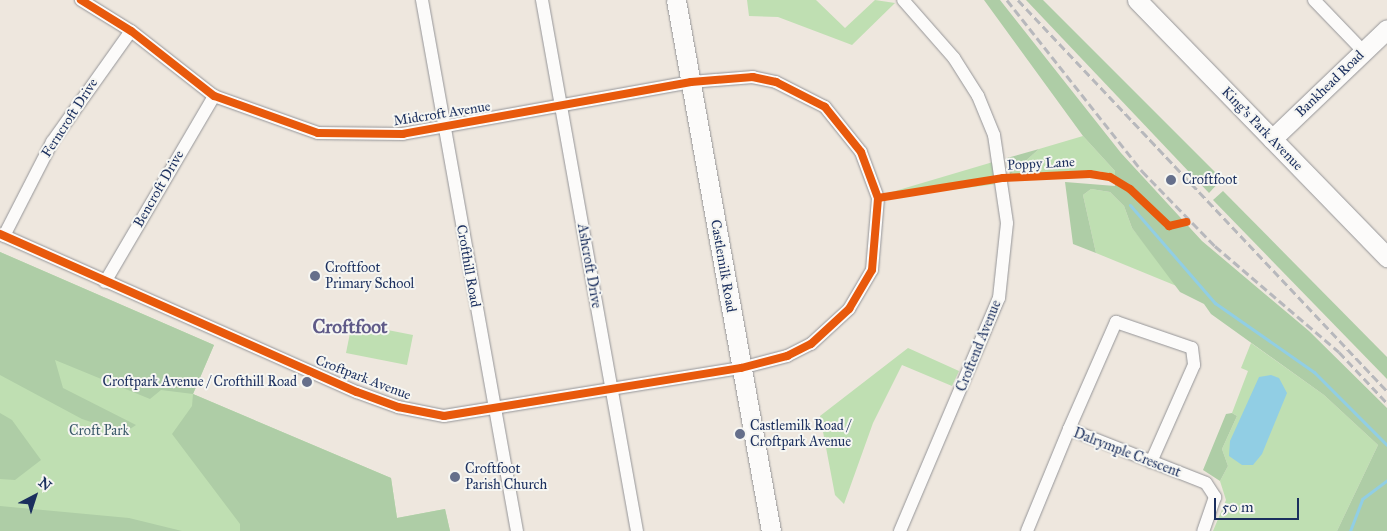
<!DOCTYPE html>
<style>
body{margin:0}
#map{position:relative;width:1387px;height:531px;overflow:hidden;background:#eee7de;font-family:"IM FELL Great Primer",serif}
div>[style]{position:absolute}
.green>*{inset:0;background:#bfdfb2}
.forest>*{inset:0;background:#aecda6}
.water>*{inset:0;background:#91cee4}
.stream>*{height:3px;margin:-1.5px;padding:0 1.5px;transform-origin:1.5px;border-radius:1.5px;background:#91cee4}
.roads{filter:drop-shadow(0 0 1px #959598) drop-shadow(0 0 1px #959598)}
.street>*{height:12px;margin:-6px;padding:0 6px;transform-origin:6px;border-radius:6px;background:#fcfbfa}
.secondary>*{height:19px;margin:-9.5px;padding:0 9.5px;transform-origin:9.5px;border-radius:9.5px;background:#fcfbfa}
.rail>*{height:3px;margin-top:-1.5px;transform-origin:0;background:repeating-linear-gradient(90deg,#b7b8bc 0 8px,transparent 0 12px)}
.cycleway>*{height:8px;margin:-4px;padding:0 4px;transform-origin:4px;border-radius:4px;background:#e8590c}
.dots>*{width:14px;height:14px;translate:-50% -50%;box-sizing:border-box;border:2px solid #f6f6f2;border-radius:50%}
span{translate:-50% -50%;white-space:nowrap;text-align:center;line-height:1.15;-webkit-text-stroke:4px #f6f6f2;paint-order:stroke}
.street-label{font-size:14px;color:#1b2f5e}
.poi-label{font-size:14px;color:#1b2f5e}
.left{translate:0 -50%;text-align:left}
.right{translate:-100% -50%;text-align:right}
.park-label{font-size:14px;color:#3a596a}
.district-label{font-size:19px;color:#5f5a88;font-weight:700}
.north{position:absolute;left:10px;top:471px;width:50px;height:50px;-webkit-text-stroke:4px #f6f6f2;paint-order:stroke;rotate:40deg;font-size:14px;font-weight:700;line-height:20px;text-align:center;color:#1b2f5e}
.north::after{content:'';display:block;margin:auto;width:18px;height:22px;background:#1b2f5e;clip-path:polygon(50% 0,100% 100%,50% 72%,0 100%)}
.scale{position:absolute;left:1214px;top:498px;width:85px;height:22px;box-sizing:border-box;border:2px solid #1b2f5e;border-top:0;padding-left:6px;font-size:15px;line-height:18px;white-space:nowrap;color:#1b2f5e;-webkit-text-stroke:4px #f6f6f2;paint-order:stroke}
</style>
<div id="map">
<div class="green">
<i style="clip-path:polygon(747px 0,816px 0,845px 28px,875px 0,895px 3px,852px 45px,778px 17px,749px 16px)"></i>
<i style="clip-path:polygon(1083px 136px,1115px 171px,1115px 177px,1100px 171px,1010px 175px,1039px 149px)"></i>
<i style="clip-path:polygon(993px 162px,997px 184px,886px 198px,885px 194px)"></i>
<i style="clip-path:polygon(1091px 189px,1110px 192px,1124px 206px,1132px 228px,1179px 287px,1096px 253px,1083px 195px)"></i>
<i style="clip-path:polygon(0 252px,214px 345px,193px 394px,391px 478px,397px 518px,445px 509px,450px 531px,0 531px)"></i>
<i style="clip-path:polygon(352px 323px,413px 335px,407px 365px,346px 353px)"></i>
<i style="clip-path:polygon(1251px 343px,1324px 395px,1378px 445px,1337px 531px,1213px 531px,1226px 500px,1220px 481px,1228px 466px,1222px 449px,1237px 416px,1232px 413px,1248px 371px,1241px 368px)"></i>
<i style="clip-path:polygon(908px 348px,959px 371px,952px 386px,902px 365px,873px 423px,844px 504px,835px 495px,820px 416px)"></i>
</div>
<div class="forest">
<i style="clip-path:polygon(984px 0,1000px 0,1121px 153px,1202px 241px,1309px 331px,1387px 408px,1387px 531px,1337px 531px,1378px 445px,1324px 395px,1211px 314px,1204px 304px,1180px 292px,1132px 228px,1124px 206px,1110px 192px,1091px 189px,1083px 195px,1096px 253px,1073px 244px,1065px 182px,1115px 186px,1115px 171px,1083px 136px)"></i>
<i style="clip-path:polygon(1026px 0,1043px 0,1222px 179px,1209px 193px)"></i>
<i style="clip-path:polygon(1039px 149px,1010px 175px,1007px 158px)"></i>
<i style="clip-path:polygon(1223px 191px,1387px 357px,1387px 379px,1213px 200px)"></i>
<i style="clip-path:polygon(0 252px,214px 345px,193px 394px,391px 478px,397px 518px,445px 509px,450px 531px,240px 531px,240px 524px,172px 434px,192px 406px,193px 394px,161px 390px,150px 399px,55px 360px,63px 388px,136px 425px,124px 433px,82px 419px,0 375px)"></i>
<i style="clip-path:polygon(0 413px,12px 420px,41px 460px,15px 480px,0 479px)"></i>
<i style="clip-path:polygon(1232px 413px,1237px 416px,1222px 449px,1228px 466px,1220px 481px,1203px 470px,1226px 414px)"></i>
<i style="clip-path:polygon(0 506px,129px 518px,182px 531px,0 531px)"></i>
</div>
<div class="water">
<i style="clip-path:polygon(1271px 375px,1279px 378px,1287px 393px,1262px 454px,1253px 465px,1242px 465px,1229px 456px,1230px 441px,1259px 377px)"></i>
</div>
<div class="stream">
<i style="left:1130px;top:205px;width:130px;rotate:49.1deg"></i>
<i style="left:1215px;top:303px;width:121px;rotate:34.9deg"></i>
<i style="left:1314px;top:372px;width:103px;rotate:45deg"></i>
<i style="left:1350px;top:531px;width:34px;rotate:-69deg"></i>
<i style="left:1362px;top:499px;width:31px;rotate:-37deg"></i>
</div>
<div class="roads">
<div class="street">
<i style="left:422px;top:0;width:539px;rotate:79.86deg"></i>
<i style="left:542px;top:0;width:539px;rotate:79.86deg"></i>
<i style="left:1314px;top:0;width:71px;rotate:46.1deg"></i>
<i style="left:0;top:234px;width:390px;rotate:23.9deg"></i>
<i style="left:357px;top:392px;width:44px;rotate:20.1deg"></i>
<i style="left:398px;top:407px;width:47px;rotate:11.1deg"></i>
<i style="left:444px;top:416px;width:301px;rotate:-9.2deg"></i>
<i style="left:741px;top:368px;width:48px;rotate:-14.6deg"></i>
<i style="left:787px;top:356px;width:27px;rotate:-27deg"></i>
<i style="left:811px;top:344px;width:52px;rotate:-42.6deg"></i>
<i style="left:849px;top:309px;width:45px;rotate:-59.5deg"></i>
<i style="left:872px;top:270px;width:72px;rotate:-85.2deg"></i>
<i style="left:878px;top:198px;width:49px;rotate:-110.3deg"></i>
<i style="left:861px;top:152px;width:58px;rotate:-128.7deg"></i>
<i style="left:825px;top:107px;width:55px;rotate:-153deg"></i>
<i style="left:776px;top:82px;width:24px;rotate:-168deg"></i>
<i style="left:753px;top:77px;width:62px;rotate:175.4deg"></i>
<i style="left:691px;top:82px;width:293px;rotate:169.8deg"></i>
<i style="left:403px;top:134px;width:85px;rotate:-179.3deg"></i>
<i style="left:318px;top:133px;width:110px;rotate:-160.4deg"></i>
<i style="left:214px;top:96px;width:105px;rotate:-141.9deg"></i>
<i style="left:131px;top:31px;width:59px;rotate:-148.2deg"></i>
<i style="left:4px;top:236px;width:106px;rotate:-62.9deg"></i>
<i style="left:52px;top:142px;width:136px;rotate:-54.6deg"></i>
<i style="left:105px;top:282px;width:216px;rotate:-59.6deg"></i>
<i style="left:1069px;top:429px;width:117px;rotate:-66.3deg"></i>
<i style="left:1116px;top:322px;width:80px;rotate:18.9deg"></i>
<i style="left:1192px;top:348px;width:17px;rotate:83deg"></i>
<i style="left:1194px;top:365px;width:106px;rotate:113.9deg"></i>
<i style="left:900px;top:531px;width:253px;rotate:-67deg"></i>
<i style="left:999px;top:298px;width:75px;rotate:-83.9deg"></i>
<i style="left:1007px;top:223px;width:89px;rotate:-98.4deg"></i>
<i style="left:994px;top:135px;width:42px;rotate:-112.3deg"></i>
<i style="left:978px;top:96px;width:45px;rotate:-122.3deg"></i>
<i style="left:954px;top:58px;width:77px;rotate:-131.3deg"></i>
<i style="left:1027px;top:531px;width:110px;rotate:-67.6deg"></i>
<i style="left:1069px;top:429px;width:147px;rotate:21.5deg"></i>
<i style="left:1206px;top:483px;width:17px;rotate:57deg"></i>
<i style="left:1215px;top:497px;width:36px;rotate:109deg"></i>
</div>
<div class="secondary">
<i style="left:676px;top:0;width:539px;rotate:79.86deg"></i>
<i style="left:1137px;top:0;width:359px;rotate:45.8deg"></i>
<i style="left:1272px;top:139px;width:159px;rotate:-43.7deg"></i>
</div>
</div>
<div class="rail">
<i style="left:1007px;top:0;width:218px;rotate:51.7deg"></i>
<i style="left:1142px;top:171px;width:105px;rotate:45.8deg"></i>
<i style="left:1215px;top:246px;width:163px;rotate:40.5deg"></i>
<i style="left:1339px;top:352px;width:70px;rotate:46.7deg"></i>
<i style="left:1018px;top:0;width:538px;rotate:46.66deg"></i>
</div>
<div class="cycleway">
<i style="left:878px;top:198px;width:127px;rotate:-9.1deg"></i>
<i style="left:1003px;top:178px;width:87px;rotate:-2.6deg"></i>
<i style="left:1090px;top:174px;width:20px;rotate:9deg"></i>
<i style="left:1110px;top:177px;width:23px;rotate:31deg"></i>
<i style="left:1130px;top:189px;width:54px;rotate:43.5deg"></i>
<i style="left:1169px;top:226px;width:18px;rotate:-13deg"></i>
<i style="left:0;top:234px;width:390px;rotate:23.9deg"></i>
<i style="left:357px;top:392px;width:44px;rotate:20.1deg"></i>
<i style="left:398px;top:407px;width:47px;rotate:11.1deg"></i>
<i style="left:444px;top:416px;width:301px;rotate:-9.2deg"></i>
<i style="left:741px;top:368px;width:48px;rotate:-14.6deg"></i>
<i style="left:787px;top:356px;width:27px;rotate:-27deg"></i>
<i style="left:811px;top:344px;width:52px;rotate:-42.6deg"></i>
<i style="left:849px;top:309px;width:45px;rotate:-59.5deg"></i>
<i style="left:872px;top:270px;width:72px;rotate:-85.2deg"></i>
<i style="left:878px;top:198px;width:49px;rotate:-110.3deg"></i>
<i style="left:861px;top:152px;width:58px;rotate:-128.7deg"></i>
<i style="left:825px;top:107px;width:55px;rotate:-153deg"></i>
<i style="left:776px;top:82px;width:24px;rotate:-168deg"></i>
<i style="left:753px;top:77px;width:62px;rotate:175.4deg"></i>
<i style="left:691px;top:82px;width:293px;rotate:169.8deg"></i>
<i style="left:403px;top:134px;width:85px;rotate:-179.3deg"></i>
<i style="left:318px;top:133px;width:110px;rotate:-160.4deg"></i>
<i style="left:214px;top:96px;width:105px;rotate:-141.9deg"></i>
<i style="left:131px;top:31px;width:59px;rotate:-148.2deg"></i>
</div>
<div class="dots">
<i style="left:1171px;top:180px;background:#656f8b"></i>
<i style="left:315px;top:276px;background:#656f8b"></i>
<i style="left:307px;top:382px;background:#656f8b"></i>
<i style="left:740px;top:434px;background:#656f8b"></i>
<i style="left:455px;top:477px;background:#656f8b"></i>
</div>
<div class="street-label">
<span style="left:1330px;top:84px;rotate:-44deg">Bankhead Road</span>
<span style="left:442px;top:114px;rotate:-9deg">Midcroft Avenue</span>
<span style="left:70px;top:118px;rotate:-57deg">Ferncroft Drive</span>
<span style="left:1262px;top:129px;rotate:46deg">King's Park Avenue</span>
<span style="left:1041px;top:164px;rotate:-3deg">Poppy Lane</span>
<span style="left:159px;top:189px;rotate:-60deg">Bencroft Drive</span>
<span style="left:468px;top:266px;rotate:80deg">Crofthill Road</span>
<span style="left:589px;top:266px;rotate:80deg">Ashcroft Drive</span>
<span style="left:723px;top:266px;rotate:80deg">Castlemilk Road</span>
<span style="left:979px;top:346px;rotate:-68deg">Croftend Avenue</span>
<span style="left:363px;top:378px;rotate:21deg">Croftpark Avenue</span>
<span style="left:1127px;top:453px;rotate:21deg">Dalrymple Crescent</span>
</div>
<div class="poi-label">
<span class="left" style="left:1182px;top:180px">Croftfoot</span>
<span class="left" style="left:325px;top:276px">Croftfoot<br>Primary School</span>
<span class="right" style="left:297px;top:382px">Croftpark Avenue / Crofthill Road</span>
<span class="left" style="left:750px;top:434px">Castlemilk Road /<br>Croftpark Avenue</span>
<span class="left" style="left:465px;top:477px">Croftfoot<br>Parish Church</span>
</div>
<div class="park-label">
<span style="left:99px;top:431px">Croft Park</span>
</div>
<div class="district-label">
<span style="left:350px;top:327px">Croftfoot</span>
</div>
<div class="north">N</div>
<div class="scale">50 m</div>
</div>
